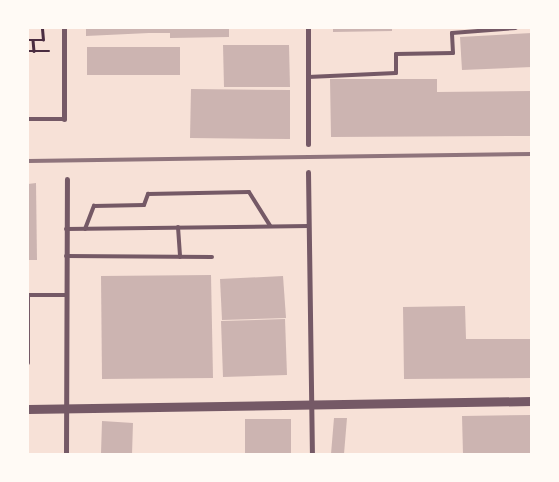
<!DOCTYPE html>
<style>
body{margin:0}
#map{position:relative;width:559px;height:482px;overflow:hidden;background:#f7e1d7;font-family:Montserrat,sans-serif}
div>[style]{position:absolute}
.building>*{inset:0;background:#ccb4b1}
.path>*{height:2.5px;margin:-1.25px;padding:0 1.25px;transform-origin:1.25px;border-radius:1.25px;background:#4a2c40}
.service>*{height:4px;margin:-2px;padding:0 2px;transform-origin:2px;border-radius:2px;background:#755966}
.minor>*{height:5px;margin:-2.5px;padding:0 2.5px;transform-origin:2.5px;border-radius:2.5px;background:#755966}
.tertiary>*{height:9px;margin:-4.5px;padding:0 4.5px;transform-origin:4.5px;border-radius:4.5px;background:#755966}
.rail>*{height:4px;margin:-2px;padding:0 2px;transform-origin:2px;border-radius:2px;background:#8f747c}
span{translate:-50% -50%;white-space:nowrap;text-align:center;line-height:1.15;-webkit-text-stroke:4px #fffaf5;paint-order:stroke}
.frame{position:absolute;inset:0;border:29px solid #fffaf5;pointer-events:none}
</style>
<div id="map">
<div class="building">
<i style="clip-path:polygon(86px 28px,229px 28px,229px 37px,170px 38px,170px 33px,149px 33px,86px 36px)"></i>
<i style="clip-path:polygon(333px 28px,392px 28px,392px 31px,333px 32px)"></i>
<i style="clip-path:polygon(532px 33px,532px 67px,462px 70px,460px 37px)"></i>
<i style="clip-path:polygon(223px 45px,289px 45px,290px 87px,224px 87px)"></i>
<i style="clip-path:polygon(87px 47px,180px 47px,180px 75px,87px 75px)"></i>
<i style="clip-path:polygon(330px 79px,437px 79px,437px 92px,532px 91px,532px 136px,331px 137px)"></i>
<i style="clip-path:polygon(191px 89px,290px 90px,290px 139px,190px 138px)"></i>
<i style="clip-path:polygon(36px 183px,37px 260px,28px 260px,28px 184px)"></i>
<i style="clip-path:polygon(211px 275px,213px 378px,102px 379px,101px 276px)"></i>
<i style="clip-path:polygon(283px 276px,286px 318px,222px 320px,220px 279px)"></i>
<i style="clip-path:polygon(465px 306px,466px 339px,532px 339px,532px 378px,404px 379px,403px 307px)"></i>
<i style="clip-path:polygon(285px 319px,287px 375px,223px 377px,221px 321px)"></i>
<i style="clip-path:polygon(532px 415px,532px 454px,463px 454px,462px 416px)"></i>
<i style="clip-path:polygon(334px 418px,347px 418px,344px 454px,331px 454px)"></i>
<i style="clip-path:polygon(245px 419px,291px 419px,291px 454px,245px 454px)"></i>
<i style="clip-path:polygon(102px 421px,133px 423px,132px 454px,101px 454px)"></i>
</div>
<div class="path">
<i style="left:28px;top:40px;width:5px"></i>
<i style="left:33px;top:40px;width:11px;rotate:85deg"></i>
<i style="left:33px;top:40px;width:10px"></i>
<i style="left:43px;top:40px;width:12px;rotate:-95deg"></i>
<i style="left:28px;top:51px;width:21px"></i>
</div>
<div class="service">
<i style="left:308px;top:77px;width:88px;rotate:-2.6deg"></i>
<i style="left:396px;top:73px;width:19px;rotate:-90deg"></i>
<i style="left:396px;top:54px;width:57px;rotate:-1deg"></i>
<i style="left:453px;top:53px;width:20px;rotate:-93deg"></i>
<i style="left:452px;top:33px;width:64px;rotate:-4.5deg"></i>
<i style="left:28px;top:119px;width:36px"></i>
<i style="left:178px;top:227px;width:30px;rotate:86deg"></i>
<i style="left:66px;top:229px;width:243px;rotate:-0.7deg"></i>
<i style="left:85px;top:229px;width:25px;rotate:-69deg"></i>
<i style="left:94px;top:206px;width:50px;rotate:-1.1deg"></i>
<i style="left:144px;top:205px;width:12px;rotate:-70deg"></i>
<i style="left:148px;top:194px;width:101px;rotate:-1.1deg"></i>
<i style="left:249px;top:192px;width:40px;rotate:58deg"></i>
<i style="left:66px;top:256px;width:146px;rotate:0.4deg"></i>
<i style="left:28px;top:295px;width:38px"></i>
<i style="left:28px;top:363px;width:68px;rotate:-90deg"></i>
</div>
<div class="minor">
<i style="left:64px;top:28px;width:91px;rotate:90deg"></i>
<i style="left:308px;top:28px;width:116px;rotate:90deg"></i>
<i style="left:308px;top:172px;width:282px;rotate:89.2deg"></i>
<i style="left:66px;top:454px;width:275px;rotate:-89.8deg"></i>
</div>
<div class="tertiary">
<i style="left:28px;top:409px;width:504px;rotate:-0.91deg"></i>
</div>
<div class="rail">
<i style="left:28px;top:161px;width:504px;rotate:-0.8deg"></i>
</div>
<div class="frame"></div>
</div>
